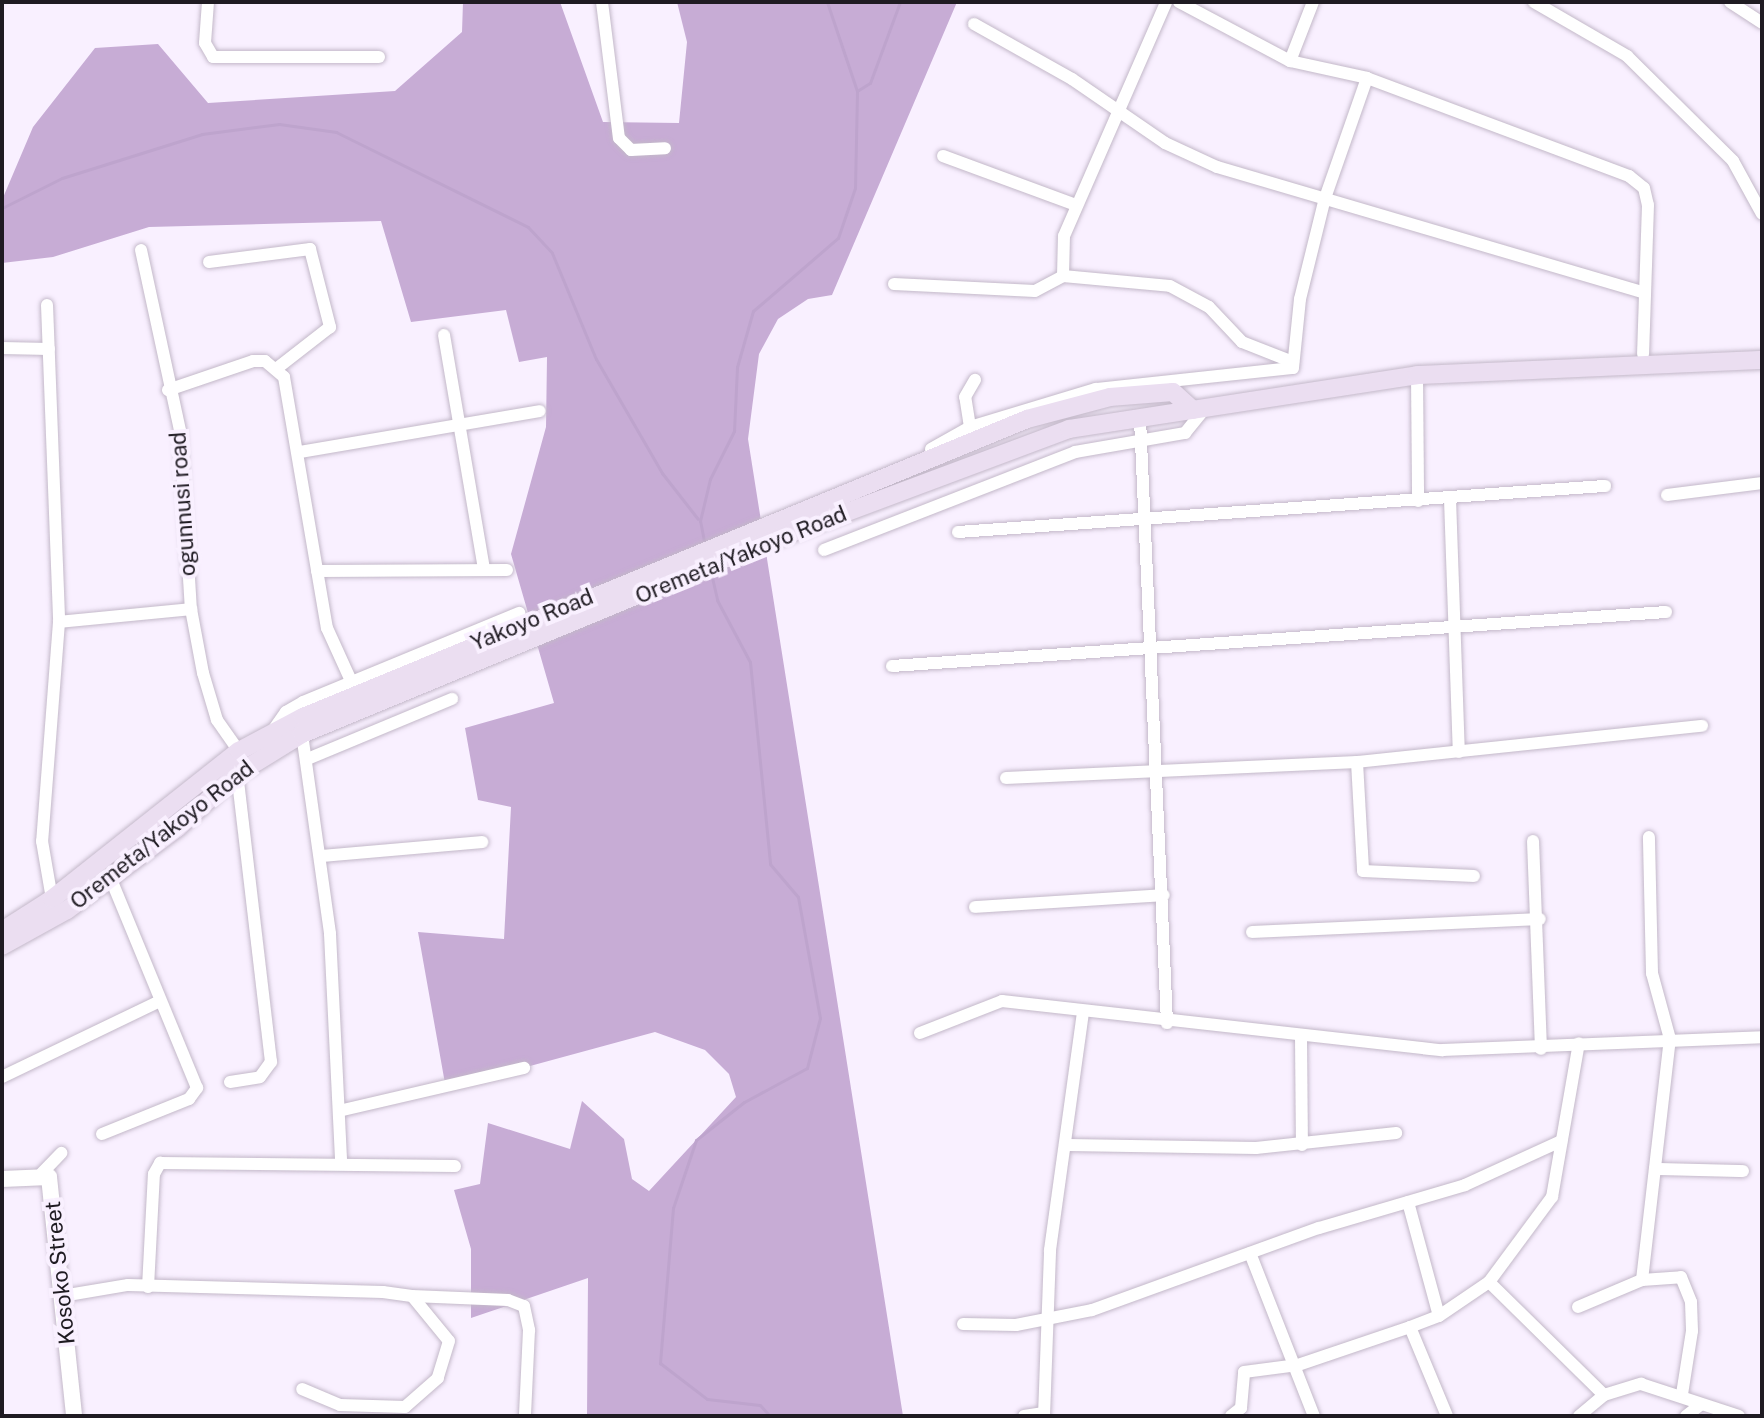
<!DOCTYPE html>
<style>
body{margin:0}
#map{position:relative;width:1764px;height:1418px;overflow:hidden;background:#f9f0ff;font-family:"Public Sans",sans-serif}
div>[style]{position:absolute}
.forest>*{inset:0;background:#c7acd5}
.stream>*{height:3px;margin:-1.5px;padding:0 1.5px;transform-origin:1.5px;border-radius:1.5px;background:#bea4cd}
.roads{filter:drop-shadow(0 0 2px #c3b8c9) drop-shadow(0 0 2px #c3b8c9)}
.minor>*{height:12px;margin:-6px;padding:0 6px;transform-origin:6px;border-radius:6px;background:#fff}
.tertiary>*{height:16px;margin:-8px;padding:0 8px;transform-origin:8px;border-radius:8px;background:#fff}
.secondary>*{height:18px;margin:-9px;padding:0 9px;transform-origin:9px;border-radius:9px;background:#ebdef1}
span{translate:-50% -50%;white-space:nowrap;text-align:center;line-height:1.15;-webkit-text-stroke:8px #f9f0ff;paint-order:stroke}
.street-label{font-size:22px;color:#1f1b22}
.frame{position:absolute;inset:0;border:4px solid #1f1b22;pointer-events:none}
</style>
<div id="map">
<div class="forest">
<i style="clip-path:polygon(463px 2px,560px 2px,603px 122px,679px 123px,687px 42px,677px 2px,957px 2px,832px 295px,808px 299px,778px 319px,759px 354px,748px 439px,903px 1416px,587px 1416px,588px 1278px,471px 1318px,471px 1249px,454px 1190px,480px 1184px,488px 1123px,570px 1149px,582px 1101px,624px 1139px,632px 1179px,649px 1191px,736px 1097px,729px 1074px,705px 1050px,655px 1032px,446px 1089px,418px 932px,504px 939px,511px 807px,478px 800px,465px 728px,554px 703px,511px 554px,546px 427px,547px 357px,519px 362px,506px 310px,411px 322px,381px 221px,149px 227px,53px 257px,2px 263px,2px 200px,33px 127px,95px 48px,158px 44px,208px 103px,395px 91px,462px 32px)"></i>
</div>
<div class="stream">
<i style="left:827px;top:2px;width:94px;rotate:71.4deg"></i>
<i style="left:2px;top:208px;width:67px;rotate:-26.6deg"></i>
<i style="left:62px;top:178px;width:147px;rotate:-17.4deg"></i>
<i style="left:202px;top:134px;width:78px;rotate:-7.4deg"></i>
<i style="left:279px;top:124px;width:58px;rotate:8deg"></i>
<i style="left:336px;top:132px;width:214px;rotate:26.3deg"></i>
<i style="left:528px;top:227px;width:35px;rotate:47deg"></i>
<i style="left:552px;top:253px;width:115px;rotate:67.5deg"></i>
<i style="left:596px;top:359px;width:132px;rotate:59.9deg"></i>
<i style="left:662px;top:473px;width:58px;rotate:52deg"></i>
<i style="left:705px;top:546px;width:25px;rotate:-101deg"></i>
<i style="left:700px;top:521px;width:43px;rotate:-76.6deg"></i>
<i style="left:710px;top:479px;width:54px;rotate:-63.4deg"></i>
<i style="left:734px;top:431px;width:64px;rotate:-87.3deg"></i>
<i style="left:737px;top:367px;width:58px;rotate:-74.1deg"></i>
<i style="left:753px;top:311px;width:112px;rotate:-40.7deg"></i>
<i style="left:838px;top:238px;width:53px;rotate:-71.2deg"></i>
<i style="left:855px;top:188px;width:97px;rotate:-88.8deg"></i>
<i style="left:857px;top:91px;width:15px;rotate:-32deg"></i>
<i style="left:870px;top:83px;width:86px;rotate:-69.7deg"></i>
<i style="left:711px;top:573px;width:28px;rotate:77deg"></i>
<i style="left:717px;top:600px;width:70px;rotate:62deg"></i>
<i style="left:750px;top:662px;width:203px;rotate:84.3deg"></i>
<i style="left:770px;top:864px;width:43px;rotate:49.7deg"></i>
<i style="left:798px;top:897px;width:123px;rotate:79.7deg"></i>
<i style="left:820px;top:1018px;width:52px;rotate:104.6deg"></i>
<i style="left:807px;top:1068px;width:72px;rotate:151.6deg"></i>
<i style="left:744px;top:1102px;width:61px;rotate:141.6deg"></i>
<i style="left:696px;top:1140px;width:72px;rotate:108.7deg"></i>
<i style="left:673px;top:1208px;width:156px;rotate:94.8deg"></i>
<i style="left:660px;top:1363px;width:59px;rotate:37.5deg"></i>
<i style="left:707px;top:1399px;width:53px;rotate:6.5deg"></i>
<i style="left:760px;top:1405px;width:15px;rotate:48deg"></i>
</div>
<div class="roads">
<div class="minor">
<i style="left:208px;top:2px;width:41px;rotate:94.2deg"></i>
<i style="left:205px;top:43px;width:16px;rotate:60deg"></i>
<i style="left:213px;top:57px;width:166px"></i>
<i style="left:602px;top:2px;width:137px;rotate:82.9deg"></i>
<i style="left:619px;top:138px;width:17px;rotate:45deg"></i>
<i style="left:631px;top:150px;width:34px;rotate:-3deg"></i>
<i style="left:1179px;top:2px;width:126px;rotate:28deg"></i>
<i style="left:1290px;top:61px;width:79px;rotate:12.4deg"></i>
<i style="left:1367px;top:78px;width:280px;rotate:20.5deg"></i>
<i style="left:1629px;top:176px;width:19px;rotate:39deg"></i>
<i style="left:1644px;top:188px;width:17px;rotate:77deg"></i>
<i style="left:1648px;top:205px;width:149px;rotate:91.9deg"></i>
<i style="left:1534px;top:2px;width:108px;rotate:30.1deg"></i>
<i style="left:1627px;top:56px;width:149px;rotate:44.7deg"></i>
<i style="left:1733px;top:161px;width:60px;rotate:61.3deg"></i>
<i style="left:1730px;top:2px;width:38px;rotate:33deg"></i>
<i style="left:974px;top:24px;width:112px;rotate:29.3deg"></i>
<i style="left:1072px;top:79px;width:113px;rotate:34.5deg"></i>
<i style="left:1165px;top:143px;width:57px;rotate:24.8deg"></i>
<i style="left:1217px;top:167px;width:444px;rotate:16.4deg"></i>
<i style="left:1290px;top:61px;width:63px;rotate:-68.7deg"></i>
<i style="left:943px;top:156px;width:142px;rotate:20.2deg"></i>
<i style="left:141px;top:250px;width:185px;rotate:77.8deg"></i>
<i style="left:180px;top:431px;width:178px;rotate:86.5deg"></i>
<i style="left:191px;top:609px;width:65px;rotate:79.4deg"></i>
<i style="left:203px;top:673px;width:49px;rotate:73.4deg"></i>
<i style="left:217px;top:720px;width:38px;rotate:55deg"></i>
<i style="left:209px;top:262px;width:102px;rotate:-7.3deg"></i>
<i style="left:310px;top:249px;width:81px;rotate:75.6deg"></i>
<i style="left:330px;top:327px;width:68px;rotate:142.1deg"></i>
<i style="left:1063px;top:276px;width:40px;rotate:-88.6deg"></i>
<i style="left:1064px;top:236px;width:255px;rotate:-66.4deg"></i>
<i style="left:894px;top:284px;width:141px;rotate:2.8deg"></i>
<i style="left:1035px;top:291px;width:32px;rotate:-28deg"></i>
<i style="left:1063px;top:276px;width:107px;rotate:5.3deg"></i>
<i style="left:1170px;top:286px;width:44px;rotate:28.3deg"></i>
<i style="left:1209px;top:307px;width:48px;rotate:46.7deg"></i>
<i style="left:1242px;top:342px;width:55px;rotate:21.4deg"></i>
<i style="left:47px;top:305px;width:317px;rotate:87.8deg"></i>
<i style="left:59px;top:622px;width:220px;rotate:94.4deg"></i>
<i style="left:42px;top:841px;width:59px;rotate:80.2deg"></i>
<i style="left:444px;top:335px;width:238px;rotate:80.3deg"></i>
<i style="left:2px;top:348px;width:47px;rotate:1.2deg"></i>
<i style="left:1417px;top:375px;width:126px;rotate:89.5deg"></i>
<i style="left:168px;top:390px;width:90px;rotate:-18.8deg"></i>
<i style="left:253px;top:361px;width:12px"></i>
<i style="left:265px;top:361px;width:25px;rotate:40deg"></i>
<i style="left:284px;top:377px;width:255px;rotate:80.3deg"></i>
<i style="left:327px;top:628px;width:58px;rotate:65.6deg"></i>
<i style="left:1140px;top:419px;width:605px;rotate:87.44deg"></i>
<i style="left:970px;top:427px;width:30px;rotate:-99deg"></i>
<i style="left:965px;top:397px;width:20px;rotate:-60deg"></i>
<i style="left:931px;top:449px;width:45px;rotate:-29.4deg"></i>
<i style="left:970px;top:427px;width:132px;rotate:-16.8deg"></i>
<i style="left:1096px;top:389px;width:198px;rotate:-6.1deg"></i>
<i style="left:1293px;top:368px;width:69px;rotate:-84.2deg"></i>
<i style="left:1300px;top:299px;width:104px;rotate:-76.1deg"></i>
<i style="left:1325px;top:198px;width:127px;rotate:-70.7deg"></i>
<i style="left:300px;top:452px;width:243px;rotate:-9.7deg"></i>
<i style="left:1667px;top:495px;width:96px;rotate:-7.2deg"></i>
<i style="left:1450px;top:499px;width:253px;rotate:88deg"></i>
<i style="left:958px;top:532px;width:649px;rotate:-4.07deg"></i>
<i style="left:824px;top:550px;width:269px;rotate:-21.3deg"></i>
<i style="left:1075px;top:452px;width:112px;rotate:-9.8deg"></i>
<i style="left:1185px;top:433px;width:32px;rotate:-51deg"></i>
<i style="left:317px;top:571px;width:190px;rotate:-0.3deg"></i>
<i style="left:59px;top:622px;width:133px;rotate:-5.6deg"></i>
<i style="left:892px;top:666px;width:776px;rotate:-3.99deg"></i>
<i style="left:274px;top:729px;width:21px;rotate:-55deg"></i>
<i style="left:286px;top:712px;width:20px;rotate:-30deg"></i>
<i style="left:303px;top:702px;width:234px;rotate:-22.4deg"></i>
<i style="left:302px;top:734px;width:202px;rotate:82deg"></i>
<i style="left:330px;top:934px;width:229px;rotate:87.2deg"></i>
<i style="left:310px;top:758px;width:154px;rotate:-22.6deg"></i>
<i style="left:1357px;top:762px;width:109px;rotate:86.8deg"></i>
<i style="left:1363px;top:871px;width:111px;rotate:2.6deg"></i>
<i style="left:1006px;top:778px;width:351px;rotate:-2.6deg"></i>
<i style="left:1357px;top:762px;width:347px;rotate:-6deg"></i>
<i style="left:1533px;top:841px;width:208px;rotate:87.8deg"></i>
<i style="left:322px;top:856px;width:161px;rotate:-5deg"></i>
<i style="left:975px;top:907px;width:189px;rotate:-3.6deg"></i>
<i style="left:1252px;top:932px;width:288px;rotate:-2.6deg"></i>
<i style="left:920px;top:1033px;width:88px;rotate:-21.3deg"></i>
<i style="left:1002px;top:1001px;width:443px;rotate:6.4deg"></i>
<i style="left:1442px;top:1050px;width:320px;rotate:-2.3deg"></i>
<i style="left:1301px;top:1037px;width:108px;rotate:89.5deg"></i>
<i style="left:2px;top:1077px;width:175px;rotate:-25.7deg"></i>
<i style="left:230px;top:1082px;width:30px;rotate:-9deg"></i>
<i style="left:260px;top:1077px;width:19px;rotate:-54deg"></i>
<i style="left:271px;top:1062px;width:290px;rotate:-96.7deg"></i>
<i style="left:343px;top:1110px;width:186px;rotate:-13.1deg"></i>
<i style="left:102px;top:1134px;width:94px;rotate:-21.9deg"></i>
<i style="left:189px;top:1099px;width:14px;rotate:-54deg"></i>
<i style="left:197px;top:1088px;width:228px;rotate:-112.4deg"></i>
<i style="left:1068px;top:1145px;width:188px;rotate:0.9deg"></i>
<i style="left:1256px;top:1148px;width:141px;rotate:-6.1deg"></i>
<i style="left:1655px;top:1169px;width:88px;rotate:1.3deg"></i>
<i style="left:42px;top:1173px;width:28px;rotate:-46deg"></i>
<i style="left:1408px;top:1202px;width:118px;rotate:74.8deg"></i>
<i style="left:1250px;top:1253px;width:175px;rotate:68.6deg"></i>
<i style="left:1642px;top:1280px;width:243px;rotate:-83.4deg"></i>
<i style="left:1670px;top:1039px;width:68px;rotate:-105.3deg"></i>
<i style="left:1652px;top:973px;width:136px;rotate:-91.3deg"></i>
<i style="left:1489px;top:1282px;width:161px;rotate:44.5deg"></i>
<i style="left:148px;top:1287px;width:113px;rotate:-87deg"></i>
<i style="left:154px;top:1174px;width:13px;rotate:-61deg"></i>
<i style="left:160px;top:1163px;width:295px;rotate:0.6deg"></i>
<i style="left:62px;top:1296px;width:67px;rotate:-9.5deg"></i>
<i style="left:128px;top:1285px;width:255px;rotate:1.6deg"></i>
<i style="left:383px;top:1292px;width:29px;rotate:8deg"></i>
<i style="left:412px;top:1296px;width:58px;rotate:50.6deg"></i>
<i style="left:449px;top:1341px;width:39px;rotate:107deg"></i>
<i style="left:438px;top:1378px;width:44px;rotate:138.7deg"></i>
<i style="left:405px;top:1407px;width:65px;rotate:-178.2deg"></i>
<i style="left:340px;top:1405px;width:41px;rotate:-157.2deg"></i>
<i style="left:412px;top:1296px;width:96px;rotate:2.4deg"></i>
<i style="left:508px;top:1300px;width:17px;rotate:21deg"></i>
<i style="left:524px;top:1306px;width:25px;rotate:78deg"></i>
<i style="left:529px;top:1330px;width:86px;rotate:92.7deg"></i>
<i style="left:1578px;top:1307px;width:69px;rotate:-22.9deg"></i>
<i style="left:1642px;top:1280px;width:39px;rotate:-4deg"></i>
<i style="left:1681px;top:1277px;width:27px;rotate:68deg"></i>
<i style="left:1691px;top:1302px;width:29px;rotate:88deg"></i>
<i style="left:1692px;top:1331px;width:64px;rotate:99deg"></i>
<i style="left:963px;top:1324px;width:53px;rotate:1.1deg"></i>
<i style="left:1016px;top:1325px;width:77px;rotate:-11.2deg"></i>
<i style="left:1092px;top:1310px;width:241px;rotate:-19.9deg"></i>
<i style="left:1319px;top:1228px;width:152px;rotate:-16.4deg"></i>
<i style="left:1465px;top:1185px;width:106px;rotate:-24.6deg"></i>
<i style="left:1410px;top:1327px;width:96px;rotate:67.4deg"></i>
<i style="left:1024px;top:1416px;width:20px;rotate:-9deg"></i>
<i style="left:1044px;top:1416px;width:166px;rotate:-87.9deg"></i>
<i style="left:1050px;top:1250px;width:239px;rotate:-82.1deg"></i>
<i style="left:1231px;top:1416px;width:13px;rotate:-39deg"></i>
<i style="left:1241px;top:1408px;width:36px;rotate:-85deg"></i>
<i style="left:1244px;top:1372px;width:54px;rotate:-7.4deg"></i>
<i style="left:1298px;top:1365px;width:118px;rotate:-18.7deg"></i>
<i style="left:1410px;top:1327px;width:31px;rotate:-21deg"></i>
<i style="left:1439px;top:1316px;width:60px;rotate:-34.2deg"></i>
<i style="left:1489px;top:1282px;width:106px;rotate:-53.5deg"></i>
<i style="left:1552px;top:1197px;width:156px;rotate:-80.1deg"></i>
<i style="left:1579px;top:1416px;width:33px;rotate:-40deg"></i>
<i style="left:1604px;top:1395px;width:39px;rotate:-17deg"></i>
<i style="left:1641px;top:1384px;width:103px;rotate:18.1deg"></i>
<i style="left:1686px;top:1416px;width:18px;rotate:-38deg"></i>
</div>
<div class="tertiary">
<i style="left:2px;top:1179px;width:47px;rotate:-2.4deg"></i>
<i style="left:49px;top:1177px;width:240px;rotate:84deg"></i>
</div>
<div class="secondary">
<i style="left:2px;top:931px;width:59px;rotate:-32.6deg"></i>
<i style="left:52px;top:899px;width:238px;rotate:-38.4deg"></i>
<i style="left:239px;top:751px;width:72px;rotate:-28deg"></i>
<i style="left:303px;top:717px;width:783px;rotate:-22.37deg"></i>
<i style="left:1027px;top:419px;width:86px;rotate:-14.8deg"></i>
<i style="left:1110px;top:397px;width:63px;rotate:-4.5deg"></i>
<i style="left:1173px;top:392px;width:27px;rotate:42deg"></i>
<i style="left:2px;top:946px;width:74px;rotate:-29deg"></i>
<i style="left:67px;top:910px;width:137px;rotate:-36.7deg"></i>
<i style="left:177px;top:828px;width:81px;rotate:-42deg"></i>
<i style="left:237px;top:774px;width:76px;rotate:-31.6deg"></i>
<i style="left:302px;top:734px;width:495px;rotate:-22.5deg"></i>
<i style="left:759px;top:545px;width:331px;rotate:-20.5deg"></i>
<i style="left:1069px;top:429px;width:352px;rotate:-8.8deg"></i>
<i style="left:1417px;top:375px;width:345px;rotate:-2.5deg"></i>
</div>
</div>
<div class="street-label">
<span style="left:183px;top:504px;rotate:-94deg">ogunnusi road</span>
<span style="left:741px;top:555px;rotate:-22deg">Oremeta/Yakoyo Road</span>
<span style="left:532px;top:620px;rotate:-22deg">Yakoyo Road</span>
<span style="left:162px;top:835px;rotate:-38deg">Oremeta/Yakoyo Road</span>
<span style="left:60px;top:1273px;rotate:-96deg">Kosoko Street</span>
</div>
<div class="frame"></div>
</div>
